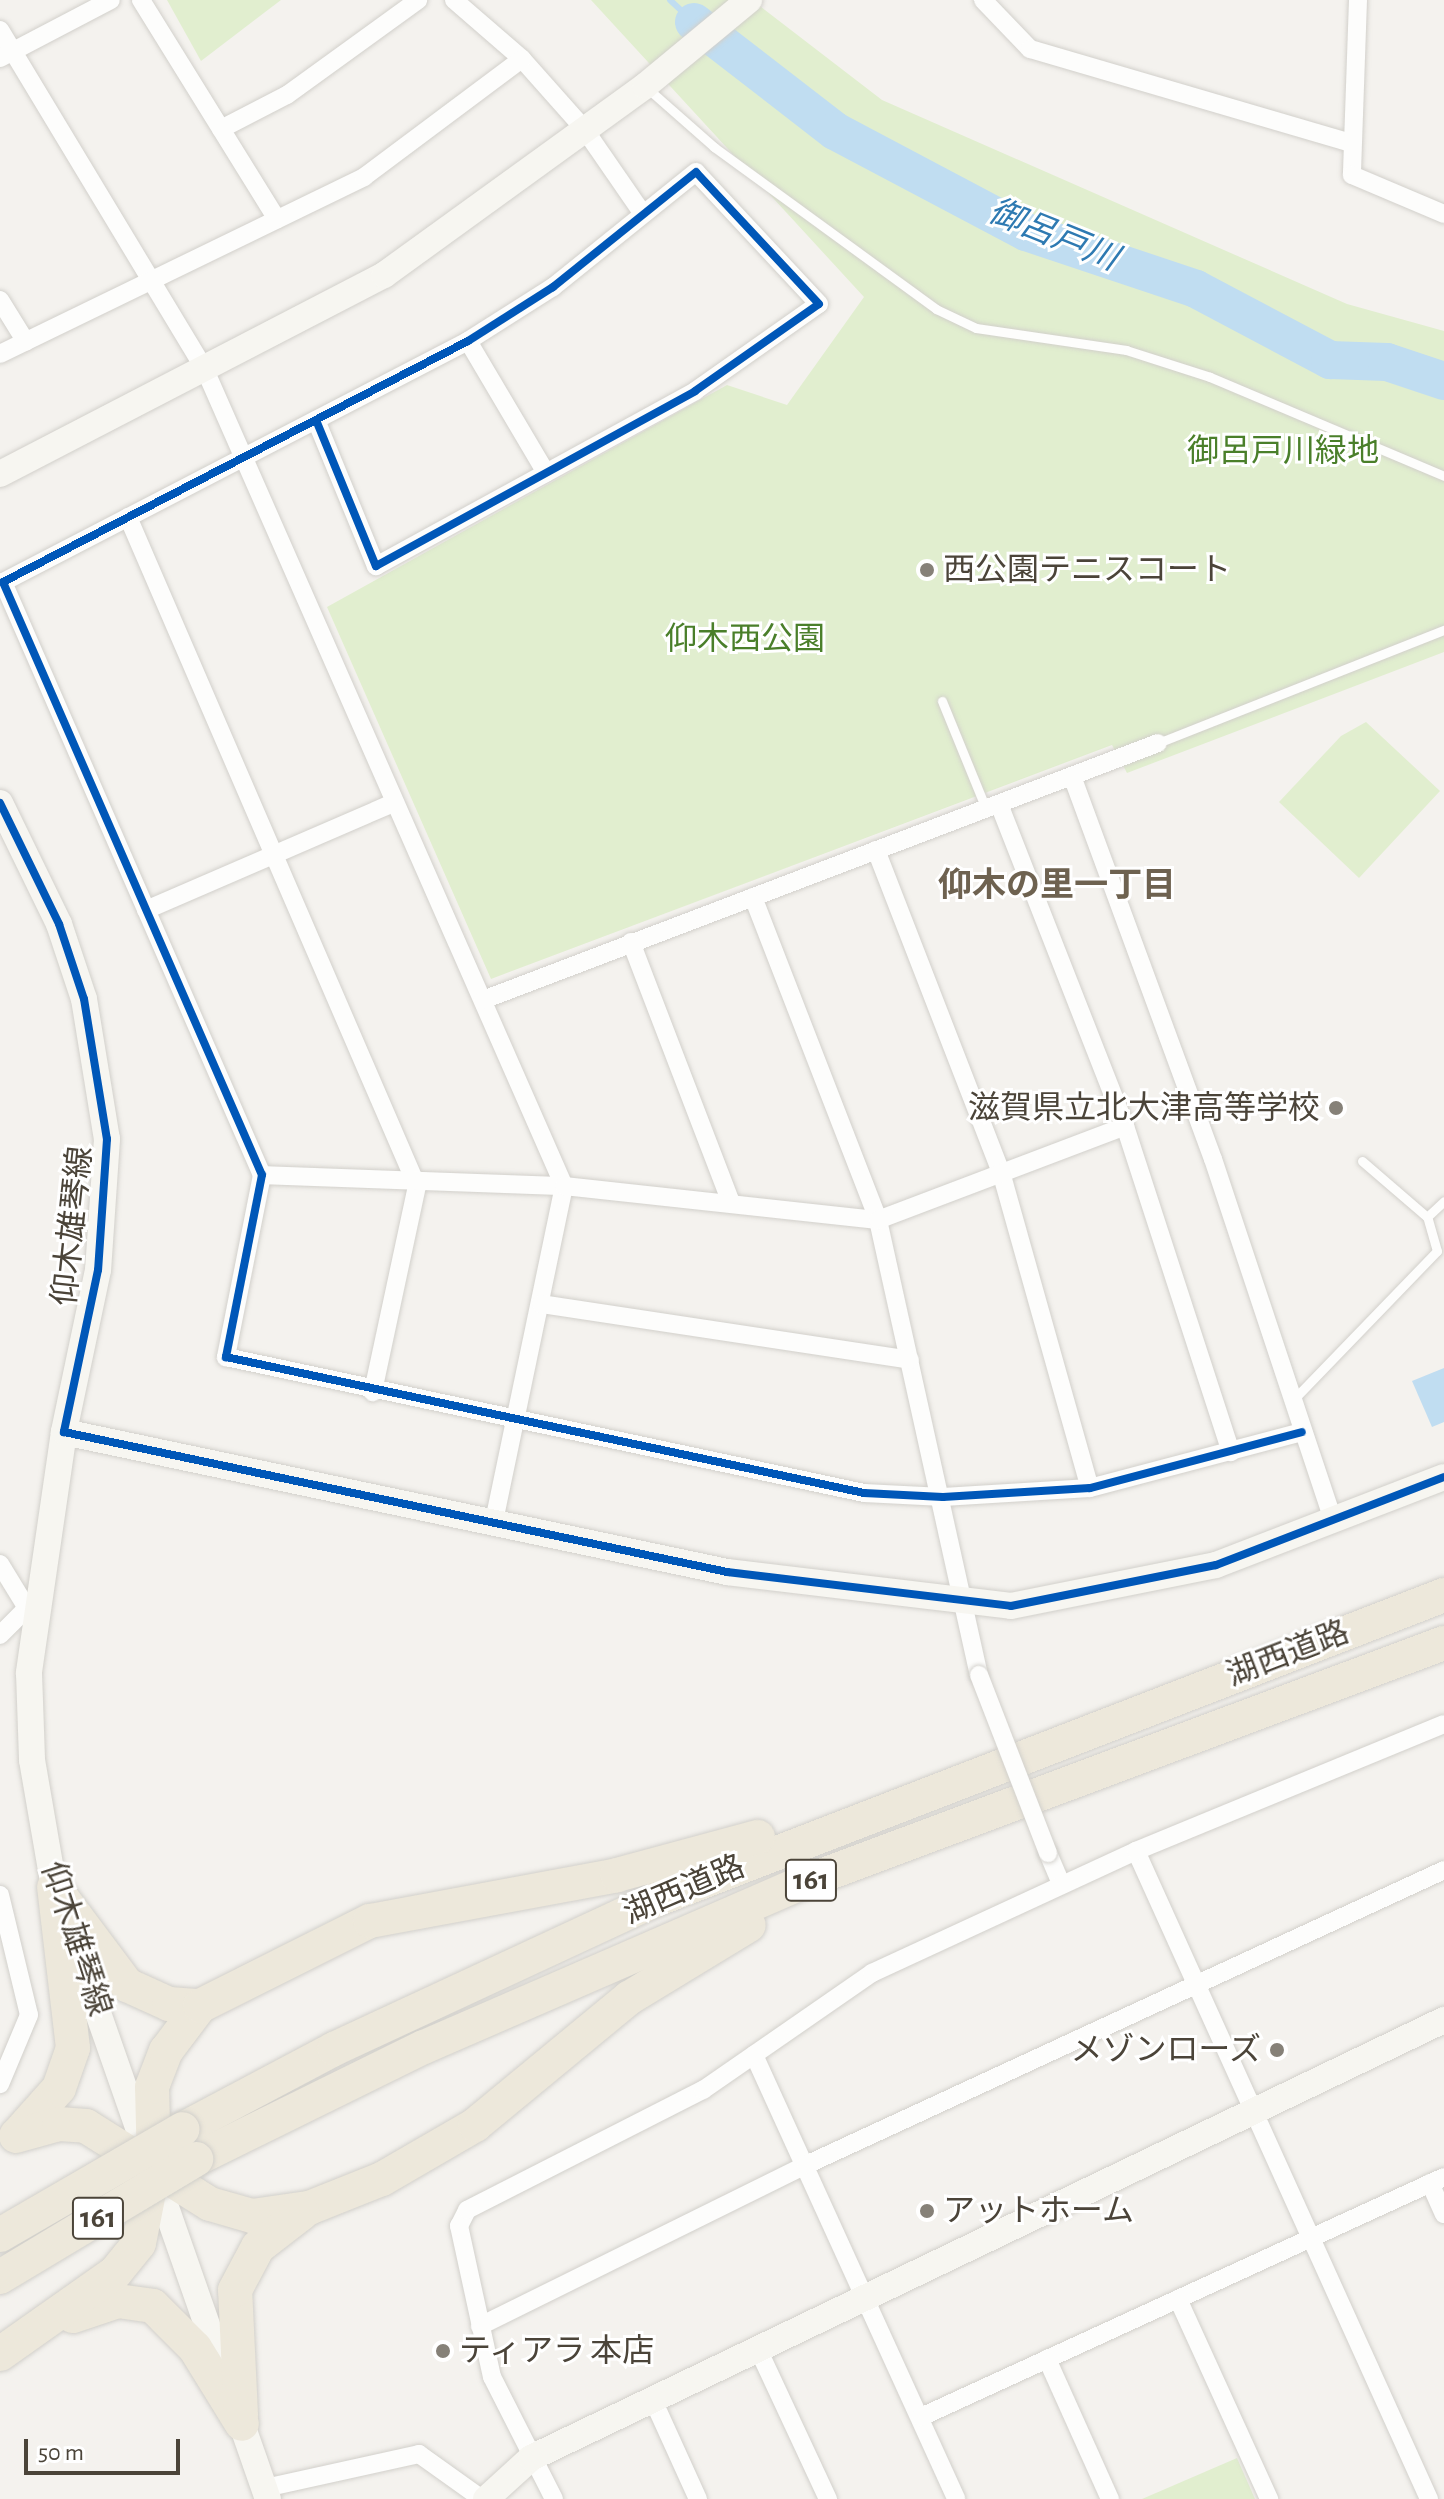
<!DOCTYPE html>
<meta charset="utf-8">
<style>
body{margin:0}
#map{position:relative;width:1444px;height:2499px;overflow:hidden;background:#f4f2ee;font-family:"Alegreya Sans","Noto Sans JP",sans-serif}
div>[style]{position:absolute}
.green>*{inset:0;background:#e1eecf}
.water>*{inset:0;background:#c0ddf1}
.stream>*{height:6px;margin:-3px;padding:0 3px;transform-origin:3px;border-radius:3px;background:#c0ddf1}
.river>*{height:38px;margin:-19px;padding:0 19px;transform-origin:19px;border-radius:19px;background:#c0ddf1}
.roads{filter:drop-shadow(0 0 2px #d2d0cb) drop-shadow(0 0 2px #d2d0cb)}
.lane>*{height:9px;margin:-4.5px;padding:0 4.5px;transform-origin:4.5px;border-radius:4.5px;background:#fdfdfc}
.street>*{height:18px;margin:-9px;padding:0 9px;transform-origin:9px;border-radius:9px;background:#fdfdfc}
.secondary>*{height:26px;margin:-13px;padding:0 13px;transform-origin:13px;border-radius:13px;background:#f7f6f1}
.highway>*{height:34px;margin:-17px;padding:0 17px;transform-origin:17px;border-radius:17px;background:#ede8db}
.bridges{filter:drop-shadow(0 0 2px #d2d0cb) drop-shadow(0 0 2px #d2d0cb)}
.street-bridge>*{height:18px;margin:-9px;padding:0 9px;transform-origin:9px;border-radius:9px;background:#fdfdfc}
.highway-bridge>*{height:34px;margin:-17px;padding:0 17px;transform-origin:17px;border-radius:17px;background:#ede8db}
.cycleway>*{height:8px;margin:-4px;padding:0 4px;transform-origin:4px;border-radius:4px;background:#0057b8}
.dots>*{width:22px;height:22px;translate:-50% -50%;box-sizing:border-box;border:4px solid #fff;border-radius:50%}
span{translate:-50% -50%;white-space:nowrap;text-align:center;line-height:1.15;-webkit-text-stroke:6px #fff;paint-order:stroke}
.shield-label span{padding:2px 6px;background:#fff;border:2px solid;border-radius:6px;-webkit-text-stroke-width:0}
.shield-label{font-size:30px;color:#4b4439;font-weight:700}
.park-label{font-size:32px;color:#4a7f2a}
.poi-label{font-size:32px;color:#4b4439}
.left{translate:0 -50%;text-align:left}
.right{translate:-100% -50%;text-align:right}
.street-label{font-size:32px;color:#4b4439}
.water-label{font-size:34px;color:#2e7ab2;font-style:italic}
.neighbourhood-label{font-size:34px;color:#6e6250;font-weight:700}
.scale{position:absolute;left:24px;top:2439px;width:156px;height:36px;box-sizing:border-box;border:4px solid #4b4439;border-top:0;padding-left:10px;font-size:24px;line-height:28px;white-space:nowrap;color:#4b4439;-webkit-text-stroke:6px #fff;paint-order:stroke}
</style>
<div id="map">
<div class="green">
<i style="clip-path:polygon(167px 0,281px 0,201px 61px)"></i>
<i style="clip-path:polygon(591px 0,752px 0,882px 100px,1347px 304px,1444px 331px,1444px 652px,1127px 773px,1112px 745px,491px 979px,327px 607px,727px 385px,787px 405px,864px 297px)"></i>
<i style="clip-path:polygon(1366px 722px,1440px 791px,1359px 878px,1279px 802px,1341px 736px)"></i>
<i style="clip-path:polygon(1237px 2458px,1255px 2499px,1142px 2499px)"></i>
</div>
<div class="water">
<i style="clip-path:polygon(1444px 1368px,1444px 1422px,1432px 1427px,1412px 1381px)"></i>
</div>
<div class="stream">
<i style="left:670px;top:0;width:33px;rotate:43deg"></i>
</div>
<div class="river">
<i style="left:694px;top:22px;width:178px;rotate:37.7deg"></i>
<i style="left:835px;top:131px;width:216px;rotate:27.9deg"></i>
<i style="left:1026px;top:232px;width:179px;rotate:18.5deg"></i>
<i style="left:1196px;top:289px;width:152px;rotate:27.9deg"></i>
<i style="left:1330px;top:360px;width:57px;rotate:2deg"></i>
<i style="left:1387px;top:362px;width:60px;rotate:18.4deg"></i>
</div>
<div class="roads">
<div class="lane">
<i style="left:646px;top:87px;width:91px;rotate:41.4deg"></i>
<i style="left:714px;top:147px;width:275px;rotate:36.1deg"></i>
<i style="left:936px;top:309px;width:44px;rotate:25.4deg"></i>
<i style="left:976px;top:328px;width:152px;rotate:8.3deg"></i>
<i style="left:1126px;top:350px;width:88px;rotate:17.8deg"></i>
<i style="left:1210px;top:377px;width:254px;rotate:22.9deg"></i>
<i style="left:942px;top:701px;width:117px;rotate:67.8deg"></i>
<i style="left:1158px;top:743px;width:308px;rotate:-21.6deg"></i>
<i style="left:1362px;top:1161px;width:86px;rotate:40.7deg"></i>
<i style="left:1437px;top:1251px;width:35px;rotate:-106deg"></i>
<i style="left:1427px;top:1217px;width:23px;rotate:-43deg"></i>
<i style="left:1293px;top:1400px;width:207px;rotate:-46deg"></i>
</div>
<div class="street">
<i style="left:141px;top:0;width:258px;rotate:58.2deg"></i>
<i style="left:454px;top:0;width:90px;rotate:40.9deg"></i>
<i style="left:522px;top:59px;width:95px;rotate:48.4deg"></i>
<i style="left:585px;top:130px;width:102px;rotate:55.4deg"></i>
<i style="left:983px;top:0;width:68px;rotate:46.2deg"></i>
<i style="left:1030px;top:49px;width:334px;rotate:16.3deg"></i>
<i style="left:1358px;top:0;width:175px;rotate:92deg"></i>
<i style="left:1352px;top:175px;width:100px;rotate:23deg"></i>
<i style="left:0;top:30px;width:399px;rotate:58.9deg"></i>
<i style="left:206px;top:372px;width:889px;rotate:66.26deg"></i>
<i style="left:564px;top:1186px;width:341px;rotate:101.8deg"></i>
<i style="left:0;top:58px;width:125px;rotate:-27.6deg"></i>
<i style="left:221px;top:129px;width:74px;rotate:-27.3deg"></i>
<i style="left:287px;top:95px;width:162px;rotate:-35.9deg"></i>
<i style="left:0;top:300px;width:49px;rotate:58.2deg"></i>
<i style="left:468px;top:341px;width:153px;rotate:59.4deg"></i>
<i style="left:0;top:354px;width:405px;rotate:-25.9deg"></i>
<i style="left:364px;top:177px;width:197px;rotate:-36.8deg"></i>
<i style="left:316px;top:420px;width:158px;rotate:67.7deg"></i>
<i style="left:376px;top:566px;width:364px;rotate:-28.7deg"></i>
<i style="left:695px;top:391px;width:151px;rotate:-35.1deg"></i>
<i style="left:819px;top:304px;width:180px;rotate:-133deg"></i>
<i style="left:696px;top:172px;width:184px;rotate:141.2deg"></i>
<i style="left:553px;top:287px;width:101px;rotate:147.6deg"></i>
<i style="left:468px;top:341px;width:524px;rotate:152.6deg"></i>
<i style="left:3px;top:582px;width:647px;rotate:66.41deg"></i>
<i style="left:262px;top:1175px;width:186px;rotate:101.2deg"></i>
<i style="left:226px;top:1357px;width:652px;rotate:12.03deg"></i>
<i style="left:864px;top:1493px;width:79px;rotate:2.9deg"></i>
<i style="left:943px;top:1497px;width:147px;rotate:-3.5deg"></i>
<i style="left:1090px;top:1488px;width:219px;rotate:-14.8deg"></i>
<i style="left:128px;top:517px;width:729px;rotate:66.64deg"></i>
<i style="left:417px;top:1186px;width:211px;rotate:102.1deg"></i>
<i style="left:1072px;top:776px;width:408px;rotate:69.8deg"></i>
<i style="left:1213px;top:1159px;width:380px;rotate:71.6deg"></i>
<i style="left:999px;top:804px;width:346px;rotate:68.6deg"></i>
<i style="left:1125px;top:1126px;width:343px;rotate:72deg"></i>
<i style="left:876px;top:850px;width:345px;rotate:68.8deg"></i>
<i style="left:1001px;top:1172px;width:328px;rotate:74.3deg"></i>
<i style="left:753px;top:897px;width:346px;rotate:68.8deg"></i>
<i style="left:878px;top:1220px;width:466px;rotate:77.5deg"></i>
<i style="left:146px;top:910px;width:271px;rotate:-23.4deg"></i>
<i style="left:631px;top:942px;width:280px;rotate:69deg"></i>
<i style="left:483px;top:1000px;width:722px;rotate:-20.84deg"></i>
<i style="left:262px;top:1175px;width:302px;rotate:2.1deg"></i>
<i style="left:564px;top:1186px;width:316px;rotate:6.2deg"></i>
<i style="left:878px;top:1220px;width:264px;rotate:-20.8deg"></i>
<i style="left:541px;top:1304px;width:373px;rotate:8.6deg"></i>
<i style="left:0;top:1564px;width:52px;rotate:58.5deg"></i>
<i style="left:0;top:1635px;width:38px;rotate:-45deg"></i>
<i style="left:1136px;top:1851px;width:711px;rotate:65.67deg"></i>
<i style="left:1048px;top:1853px;width:34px;rotate:67deg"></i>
<i style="left:0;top:1895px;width:123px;rotate:76.4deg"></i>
<i style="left:29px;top:2015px;width:75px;rotate:112.8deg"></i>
<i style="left:754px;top:2055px;width:488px;rotate:65.5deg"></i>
<i style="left:1430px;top:2183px;width:34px;rotate:66deg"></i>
<i style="left:1178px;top:2299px;width:220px;rotate:65.5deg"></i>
<i style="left:480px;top:2326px;width:364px;rotate:-26.3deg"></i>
<i style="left:806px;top:2165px;width:703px;rotate:-24.81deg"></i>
<i style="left:758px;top:2349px;width:166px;rotate:65deg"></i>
<i style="left:1047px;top:2359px;width:154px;rotate:65.8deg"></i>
<i style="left:653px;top:2400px;width:109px;rotate:65.6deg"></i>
<i style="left:921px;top:2417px;width:575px;rotate:-24.65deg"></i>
<i style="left:265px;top:2488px;width:158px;rotate:-12.4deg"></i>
<i style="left:419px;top:2454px;width:77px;rotate:35.5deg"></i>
<i style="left:554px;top:2499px;width:137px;rotate:-116.9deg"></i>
<i style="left:492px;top:2377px;width:155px;rotate:-102.3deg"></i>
<i style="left:459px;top:2226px;width:18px;rotate:-63deg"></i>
<i style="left:467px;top:2210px;width:265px;rotate:-27deg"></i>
<i style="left:703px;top:2090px;width:206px;rotate:-34.7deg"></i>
<i style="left:872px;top:1973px;width:291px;rotate:-24.8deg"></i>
<i style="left:1136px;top:1851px;width:333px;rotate:-22.4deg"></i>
</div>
<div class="secondary">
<i style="left:0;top:474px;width:433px;rotate:-27.4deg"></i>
<i style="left:384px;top:275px;width:322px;rotate:-35.9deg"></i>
<i style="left:645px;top:86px;width:135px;rotate:-39.6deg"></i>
<i style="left:0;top:803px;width:135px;rotate:64deg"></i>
<i style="left:59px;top:924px;width:79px;rotate:71.6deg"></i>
<i style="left:84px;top:999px;width:142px;rotate:80.7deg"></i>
<i style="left:107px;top:1139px;width:131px;rotate:93.9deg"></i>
<i style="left:98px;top:1270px;width:166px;rotate:101.9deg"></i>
<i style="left:64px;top:1432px;width:244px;rotate:98.3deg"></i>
<i style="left:29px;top:1673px;width:87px;rotate:88deg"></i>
<i style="left:32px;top:1760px;width:129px;rotate:80.2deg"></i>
<i style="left:54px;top:1887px;width:648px;rotate:70.73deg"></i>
<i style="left:64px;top:1432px;width:678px;rotate:11.92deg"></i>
<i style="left:727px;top:1572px;width:286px;rotate:6.8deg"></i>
<i style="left:1011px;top:1606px;width:209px;rotate:-11.3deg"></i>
<i style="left:1216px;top:1565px;width:244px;rotate:-21.1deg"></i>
<i style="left:486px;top:2499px;width:61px;rotate:-42.3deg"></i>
<i style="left:531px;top:2458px;width:1013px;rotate:-25.63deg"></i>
</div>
<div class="highway">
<i style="left:59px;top:1894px;width:114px;rotate:53.2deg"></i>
<i style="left:127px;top:1985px;width:46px;rotate:24.3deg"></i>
<i style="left:169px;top:2004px;width:31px;rotate:4deg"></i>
<i style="left:183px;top:2129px;width:171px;rotate:-27.9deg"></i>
<i style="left:334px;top:2049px;width:352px;rotate:-24.9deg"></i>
<i style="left:653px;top:1901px;width:848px;rotate:-21.15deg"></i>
<i style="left:17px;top:2135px;width:63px;rotate:-48.2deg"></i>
<i style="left:59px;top:2088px;width:42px;rotate:-70.7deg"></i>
<i style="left:73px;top:2048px;width:162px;rotate:-96.7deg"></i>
<i style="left:16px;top:2136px;width:45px;rotate:-15.6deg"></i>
<i style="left:59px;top:2124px;width:27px;rotate:4deg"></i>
<i style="left:86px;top:2126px;width:146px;rotate:32.2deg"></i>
<i style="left:210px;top:2204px;width:44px;rotate:15.9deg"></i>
<i style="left:252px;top:2216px;width:58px;rotate:-8deg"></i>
<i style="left:309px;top:2208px;width:79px;rotate:-21.7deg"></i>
<i style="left:382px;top:2179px;width:108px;rotate:-30.1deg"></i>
<i style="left:475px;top:2125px;width:200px;rotate:-39.5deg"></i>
<i style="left:629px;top:1998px;width:140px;rotate:-31.3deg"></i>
<i style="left:196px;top:2159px;width:254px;rotate:-26.2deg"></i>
<i style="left:424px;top:2047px;width:412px;rotate:-23.5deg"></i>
<i style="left:802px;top:1883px;width:685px;rotate:-20.5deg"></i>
<i style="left:73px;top:2316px;width:47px;rotate:-18.4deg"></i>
<i style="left:118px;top:2301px;width:35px;rotate:8deg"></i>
<i style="left:153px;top:2306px;width:59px;rotate:45deg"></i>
<i style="left:195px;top:2348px;width:89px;rotate:58.3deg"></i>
<i style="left:0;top:2354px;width:141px;rotate:-35.2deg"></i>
<i style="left:115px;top:2273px;width:38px;rotate:-51deg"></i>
<i style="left:139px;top:2243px;width:77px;rotate:-78.8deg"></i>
<i style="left:154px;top:2167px;width:80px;rotate:-91.4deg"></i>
<i style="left:152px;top:2087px;width:39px;rotate:-69deg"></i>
<i style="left:166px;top:2051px;width:56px;rotate:-52.9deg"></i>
<i style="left:200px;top:2006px;width:190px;rotate:-26.6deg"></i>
<i style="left:370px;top:1921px;width:251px;rotate:-10.5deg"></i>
<i style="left:617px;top:1875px;width:146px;rotate:-15.1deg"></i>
<i style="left:241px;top:2415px;width:125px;rotate:-92.7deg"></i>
<i style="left:235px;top:2290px;width:49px;rotate:-61.9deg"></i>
<i style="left:258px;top:2247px;width:56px;rotate:-37.7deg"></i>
</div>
</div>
<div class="bridges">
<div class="street-bridge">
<i style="left:979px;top:1675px;width:191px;rotate:68.8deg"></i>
</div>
<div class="highway-bridge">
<i style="left:0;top:2235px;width:211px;rotate:-30.1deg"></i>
<i style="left:0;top:2277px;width:229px;rotate:-31deg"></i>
</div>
</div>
<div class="cycleway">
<i style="left:316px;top:420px;width:158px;rotate:67.7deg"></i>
<i style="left:376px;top:566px;width:364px;rotate:-28.7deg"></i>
<i style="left:695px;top:391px;width:151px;rotate:-35.1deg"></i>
<i style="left:819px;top:304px;width:180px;rotate:-133deg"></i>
<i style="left:696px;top:172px;width:184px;rotate:141.2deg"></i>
<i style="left:553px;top:287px;width:101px;rotate:147.6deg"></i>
<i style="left:468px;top:341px;width:524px;rotate:152.6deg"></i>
<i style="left:3px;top:582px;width:647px;rotate:66.41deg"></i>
<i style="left:262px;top:1175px;width:186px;rotate:101.2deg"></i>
<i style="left:226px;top:1357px;width:652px;rotate:12.03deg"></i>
<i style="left:864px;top:1493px;width:79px;rotate:2.9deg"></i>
<i style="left:943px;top:1497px;width:147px;rotate:-3.5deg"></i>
<i style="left:1090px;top:1488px;width:219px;rotate:-14.8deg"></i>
<i style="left:0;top:803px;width:135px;rotate:64deg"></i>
<i style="left:59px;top:924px;width:79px;rotate:71.6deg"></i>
<i style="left:84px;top:999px;width:142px;rotate:80.7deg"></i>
<i style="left:107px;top:1139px;width:131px;rotate:93.9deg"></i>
<i style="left:98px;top:1270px;width:166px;rotate:101.9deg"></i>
<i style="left:64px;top:1432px;width:678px;rotate:11.92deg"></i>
<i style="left:727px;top:1572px;width:286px;rotate:6.8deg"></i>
<i style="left:1011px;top:1606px;width:209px;rotate:-11.3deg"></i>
<i style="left:1216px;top:1565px;width:244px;rotate:-21.1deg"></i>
</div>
<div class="dots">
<i style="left:927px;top:570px;background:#868178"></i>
<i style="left:1336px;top:1108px;background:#868178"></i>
<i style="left:1277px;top:2050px;background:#868178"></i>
<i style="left:927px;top:2211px;background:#868178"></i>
<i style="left:443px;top:2351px;background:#868178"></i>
</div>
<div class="shield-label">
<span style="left:811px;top:1880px">161</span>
<span style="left:98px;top:2218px">161</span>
</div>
<div class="park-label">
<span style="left:1283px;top:451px">御呂戸川緑地</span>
<span style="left:745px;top:639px">仰木西公園</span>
</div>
<div class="poi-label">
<span class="left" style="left:943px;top:570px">西公園テニスコート</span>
<span class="right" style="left:1320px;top:1108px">滋賀県立北大津高等学校</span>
<span class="right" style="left:1261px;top:2050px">メゾンローズ</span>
<span class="left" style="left:943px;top:2211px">アットホーム</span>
<span class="left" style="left:459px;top:2351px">ティアラ 本店</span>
</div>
<div class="street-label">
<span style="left:73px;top:1226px;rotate:-84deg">仰木雄琴線</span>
<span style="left:1288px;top:1654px;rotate:-21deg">湖西道路</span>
<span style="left:684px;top:1890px;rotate:-23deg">湖西道路</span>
<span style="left:76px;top:1939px;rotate:72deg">仰木雄琴線</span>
</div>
<div class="water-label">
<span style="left:1053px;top:236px;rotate:22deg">御呂戸川</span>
</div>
<div class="neighbourhood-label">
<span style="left:1057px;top:887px">仰木の里一丁目</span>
</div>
<div class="scale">50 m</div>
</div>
